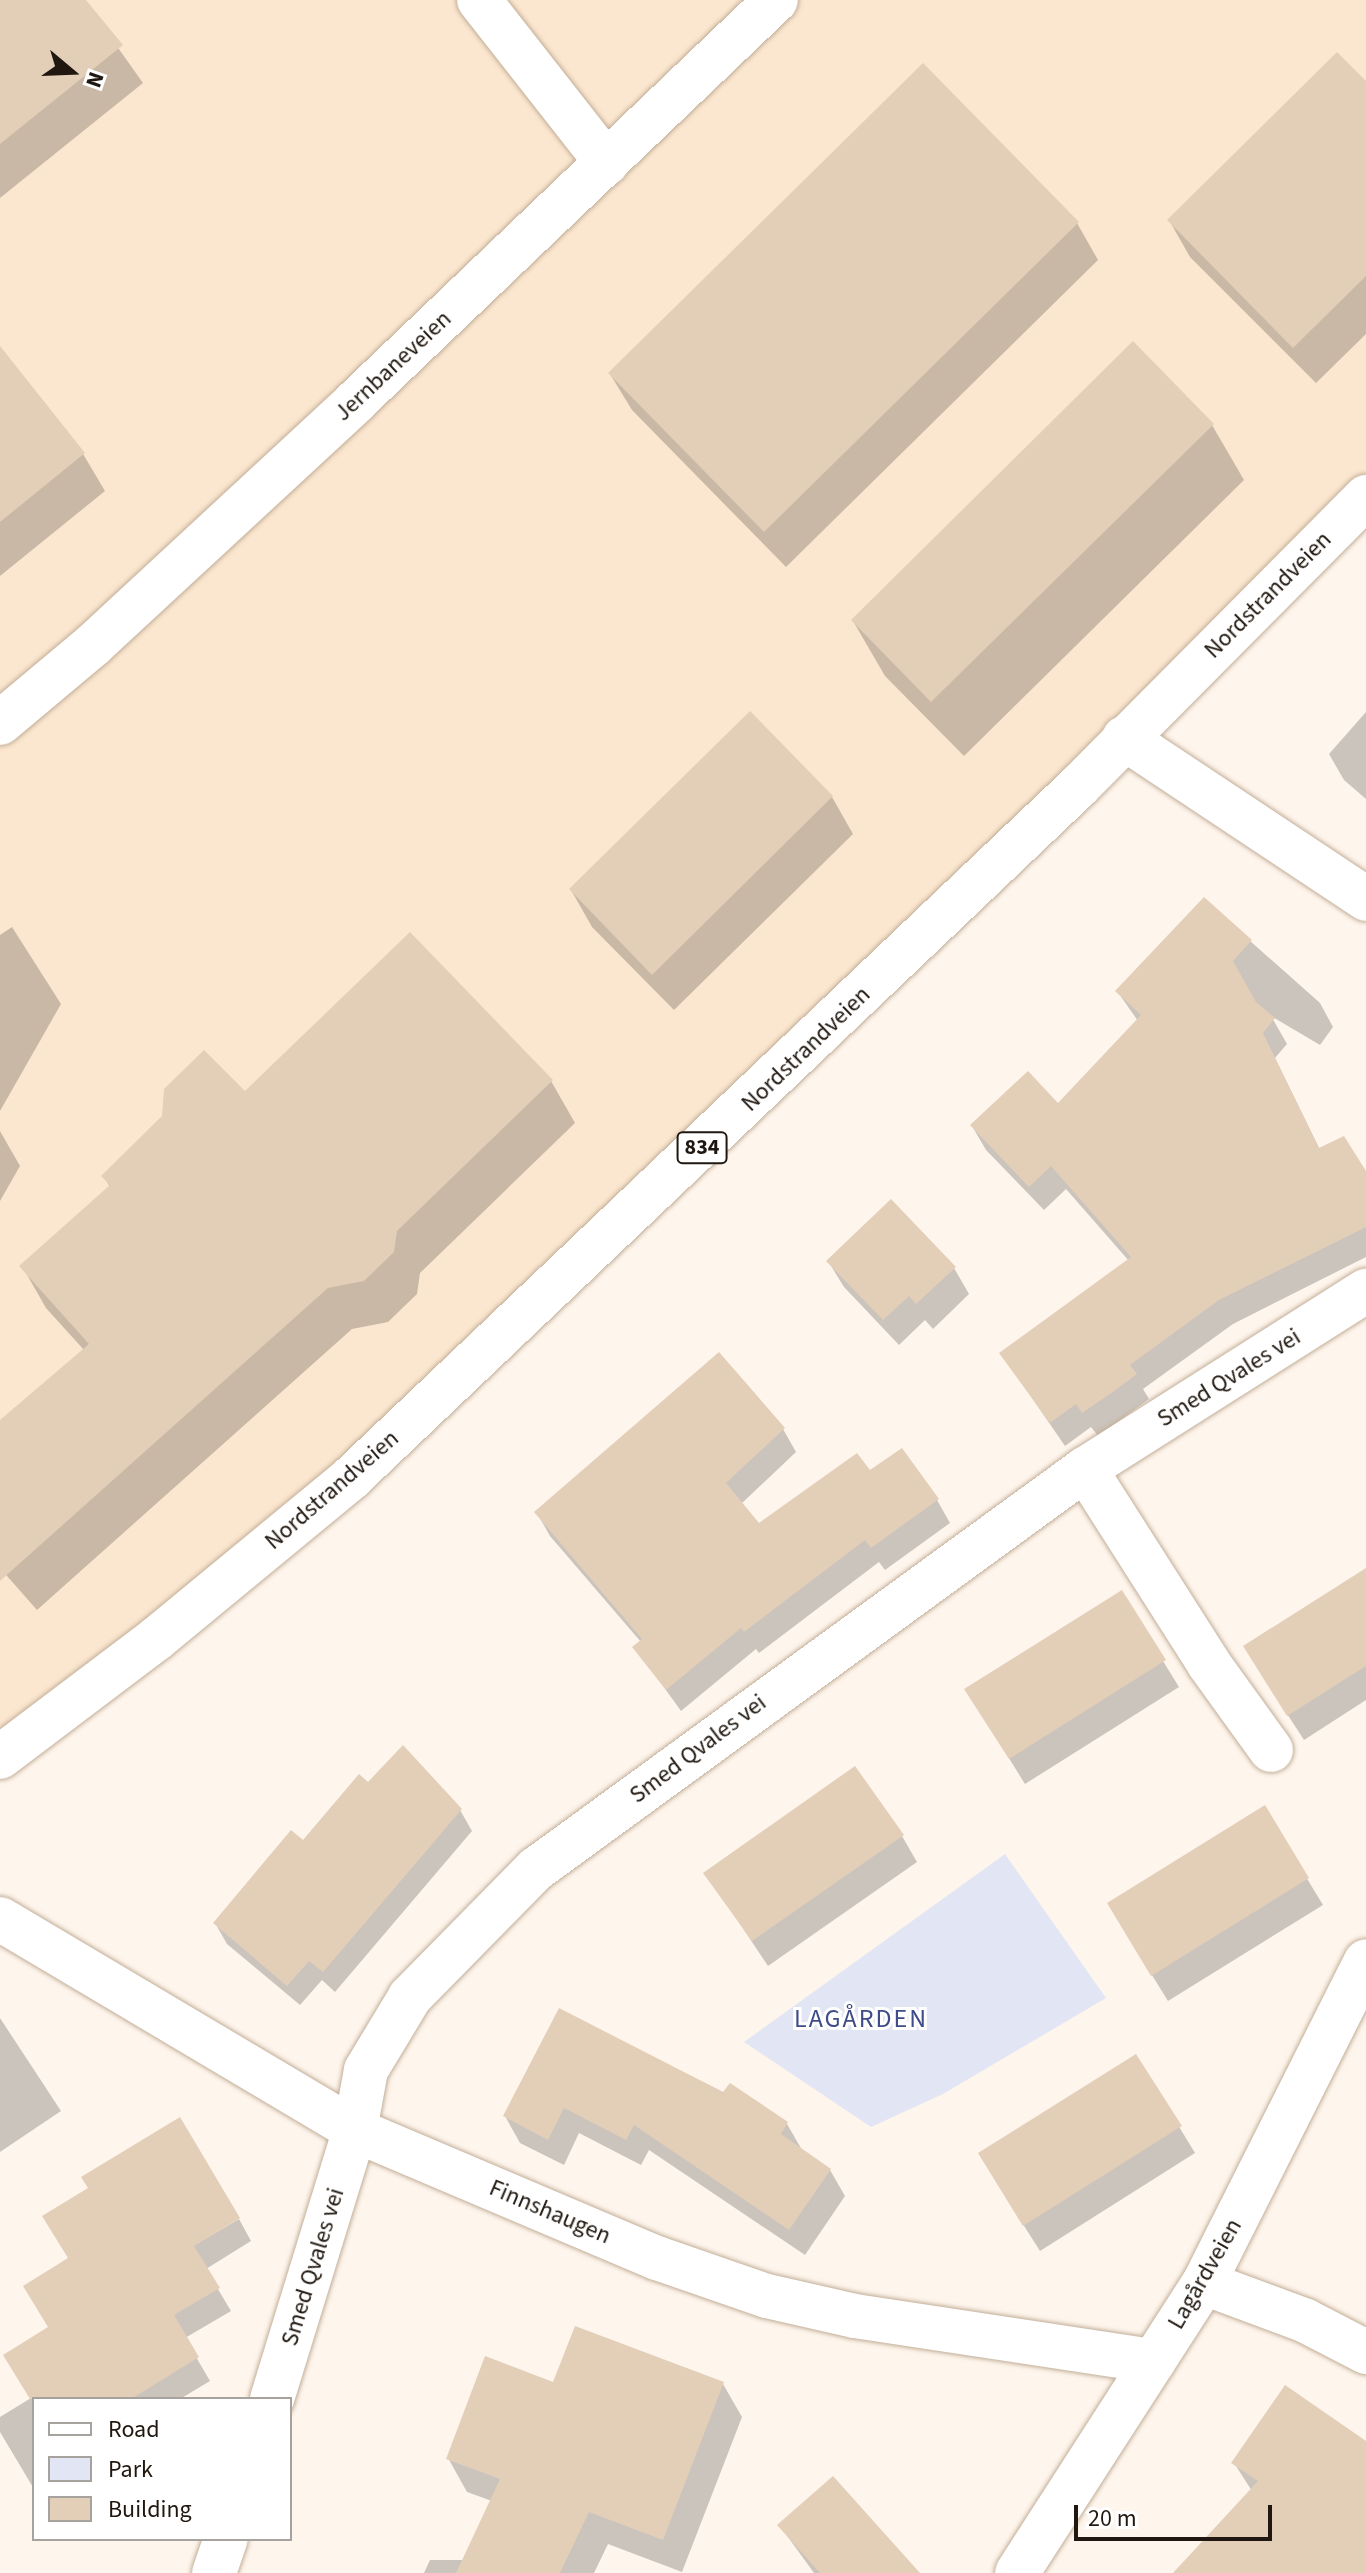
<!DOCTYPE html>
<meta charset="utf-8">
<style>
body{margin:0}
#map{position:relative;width:1366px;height:2573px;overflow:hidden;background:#fef5ec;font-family:"Source Sans 3",sans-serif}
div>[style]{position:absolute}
.built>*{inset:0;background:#fbe6cf}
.green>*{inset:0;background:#e2e6f4}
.shadow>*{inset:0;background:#0003}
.building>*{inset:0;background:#e3ceb8}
.roads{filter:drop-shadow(0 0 2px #c2ae98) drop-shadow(0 0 2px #c2ae98)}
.street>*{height:44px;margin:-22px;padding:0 22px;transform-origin:22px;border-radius:22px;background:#fff}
.secondary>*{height:44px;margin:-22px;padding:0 22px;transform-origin:22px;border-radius:22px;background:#fff}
.primary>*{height:44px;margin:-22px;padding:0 22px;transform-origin:22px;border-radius:22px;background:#fff}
span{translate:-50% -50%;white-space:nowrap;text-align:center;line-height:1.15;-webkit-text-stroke:6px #fff;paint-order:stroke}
.shield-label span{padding:2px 6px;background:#fff;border:2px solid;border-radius:6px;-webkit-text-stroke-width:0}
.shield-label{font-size:22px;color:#201810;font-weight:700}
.street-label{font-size:24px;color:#201810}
.neighbourhood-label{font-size:26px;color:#3f4c88;letter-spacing:2px}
.legend{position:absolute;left:32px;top:2397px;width:260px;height:144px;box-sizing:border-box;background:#fff;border:2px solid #a6a39f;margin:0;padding:10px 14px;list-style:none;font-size:24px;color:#201810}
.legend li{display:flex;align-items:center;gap:16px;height:40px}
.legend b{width:40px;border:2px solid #a6a39f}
.north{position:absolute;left:32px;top:32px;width:80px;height:80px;-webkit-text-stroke:6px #fff;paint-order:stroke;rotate:109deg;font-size:22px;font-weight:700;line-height:32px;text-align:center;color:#201810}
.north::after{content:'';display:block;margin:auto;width:28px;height:36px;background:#201810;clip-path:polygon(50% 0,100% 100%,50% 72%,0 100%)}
.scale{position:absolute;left:1074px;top:2505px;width:198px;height:36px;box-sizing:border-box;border:4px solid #201810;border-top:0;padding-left:10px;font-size:24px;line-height:28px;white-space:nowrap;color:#201810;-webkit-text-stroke:6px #fff;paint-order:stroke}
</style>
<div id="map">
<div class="built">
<i style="clip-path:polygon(0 0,1366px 0,1366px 501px,0 1776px)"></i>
</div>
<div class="green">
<i style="clip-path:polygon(1005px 1854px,1106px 1998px,943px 2094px,871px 2127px,744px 2042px)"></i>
</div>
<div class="shadow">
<i style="clip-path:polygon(0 0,84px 0,143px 83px,0 198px)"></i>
<i style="clip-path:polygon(1366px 83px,1366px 334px,1316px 383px,1190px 257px,1169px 220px)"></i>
<i style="clip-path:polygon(1077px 223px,1098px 260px,786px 567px,632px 410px,610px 374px)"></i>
<i style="clip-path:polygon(0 349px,83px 454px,105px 491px,0 576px)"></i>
<i style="clip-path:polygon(1212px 425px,1244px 480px,964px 756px,885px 676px,853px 621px)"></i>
<i style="clip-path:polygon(1366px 712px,1366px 799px,1344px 780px,1329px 754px)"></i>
<i style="clip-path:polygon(750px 714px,832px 797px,853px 834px,674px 1010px,592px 927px,571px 890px)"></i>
<i style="clip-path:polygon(1204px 900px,1320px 1003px,1333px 1027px,1320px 1045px,1271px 1016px,1287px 1044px,1275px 1058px,1320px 1150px,1366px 1174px,1366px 1257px,1233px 1324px,1143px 1389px,1149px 1399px,1123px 1418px,1098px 1436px,1091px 1427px,1065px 1446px,1001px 1353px,1129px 1261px,1066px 1189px,1044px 1210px,986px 1150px,972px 1126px,1058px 1106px,1138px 1021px,1117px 991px)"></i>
<i style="clip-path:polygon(12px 927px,61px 1004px,0 1111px,0 935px)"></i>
<i style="clip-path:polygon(551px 1081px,575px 1123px,420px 1273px,417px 1294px,388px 1322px,352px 1329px,37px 1610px,0 1568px,0 1423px,84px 1350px,46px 1308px,22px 1266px,110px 1187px,104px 1177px,164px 1117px,245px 1094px)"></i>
<i style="clip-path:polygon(0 1131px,20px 1166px,0 1201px)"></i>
<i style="clip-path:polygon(828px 1261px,954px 1268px,969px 1294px,933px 1329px,925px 1320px,899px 1345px,844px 1287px)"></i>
<i style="clip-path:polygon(783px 1429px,796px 1452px,741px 1504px,759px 1526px,869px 1473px,937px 1500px,950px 1523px,885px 1570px,879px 1562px,759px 1653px,756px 1649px,681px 1711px,635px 1647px,641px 1642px,550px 1536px,537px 1513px)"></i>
<i style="clip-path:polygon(1366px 1570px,1366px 1700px,1304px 1740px,1260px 1672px)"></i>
<i style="clip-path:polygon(1121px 1593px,1179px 1687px,1025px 1784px,982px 1715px)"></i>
<i style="clip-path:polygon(368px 1784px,460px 1810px,472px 1831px,335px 1992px,322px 1980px,300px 2005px,227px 1944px,215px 1923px)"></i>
<i style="clip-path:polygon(1264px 1808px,1323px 1905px,1168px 2001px,1124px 1930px)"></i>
<i style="clip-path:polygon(902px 1836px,917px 1862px,768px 1966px,706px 1873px)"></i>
<i style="clip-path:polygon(560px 2011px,787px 2124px,802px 2150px,830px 2170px,845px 2196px,805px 2255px,649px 2150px,641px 2165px,579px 2133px,564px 2165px,520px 2143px,505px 2116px)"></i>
<i style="clip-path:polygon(0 2018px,61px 2111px,0 2152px)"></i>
<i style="clip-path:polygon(1136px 2056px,1195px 2153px,1040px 2251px,995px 2180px)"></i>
<i style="clip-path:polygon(239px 2219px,251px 2241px,206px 2269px,231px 2311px,185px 2338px,210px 2381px,180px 2399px,34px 2399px,34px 2489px,0 2432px,0 2417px,31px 2398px,6px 2356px)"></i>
<i style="clip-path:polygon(723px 2384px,742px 2417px,682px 2572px,608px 2544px,594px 2573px,424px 2573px,430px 2560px,464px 2560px,492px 2501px,467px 2492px,448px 2458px,555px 2385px)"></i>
<i style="clip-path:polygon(1366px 2443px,1366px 2573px,1176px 2573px,1252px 2491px,1234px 2463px)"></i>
<i style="clip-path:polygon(780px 2526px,917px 2573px,814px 2573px)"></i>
</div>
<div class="building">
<i style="clip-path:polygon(0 0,86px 0,123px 45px,0 144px)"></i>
<i style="clip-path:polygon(1337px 52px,1366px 81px,1366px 276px,1293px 348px,1167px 220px)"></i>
<i style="clip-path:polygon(923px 63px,1079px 222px,764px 532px,608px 373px)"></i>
<i style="clip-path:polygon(1133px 341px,1214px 424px,931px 702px,851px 620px)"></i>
<i style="clip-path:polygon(0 346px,85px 453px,0 522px)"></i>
<i style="clip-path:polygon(750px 711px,833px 796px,652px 975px,569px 889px)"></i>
<i style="clip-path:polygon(1204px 897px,1252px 940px,1233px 961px,1256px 1002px,1275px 1018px,1263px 1033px,1319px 1148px,1344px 1136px,1366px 1171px,1366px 1227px,1219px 1300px,1130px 1365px,1137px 1374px,1110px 1394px,1082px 1413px,1076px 1404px,1050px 1423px,999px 1353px,1131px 1257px,1051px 1166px,1029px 1187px,970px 1125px,1028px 1071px,1058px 1103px,1141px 1015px,1115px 991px)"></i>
<i style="clip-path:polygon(410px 932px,553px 1080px,397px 1231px,394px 1252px,364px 1281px,328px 1288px,0 1581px,0 1420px,89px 1344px,19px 1266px,110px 1185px,101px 1176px,162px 1116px,164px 1089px,204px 1050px,245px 1091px)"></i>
<i style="clip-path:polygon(891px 1199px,956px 1267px,916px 1304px,909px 1296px,883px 1320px,826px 1261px)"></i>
<i style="clip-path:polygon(719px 1352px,785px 1428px,726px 1483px,759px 1523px,857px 1453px,870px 1470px,902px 1448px,939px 1499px,871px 1548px,865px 1540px,744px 1632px,741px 1628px,666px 1690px,632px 1647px,642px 1639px,534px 1512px)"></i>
<i style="clip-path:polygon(1366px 1568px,1366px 1666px,1287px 1716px,1243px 1646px)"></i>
<i style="clip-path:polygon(1122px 1590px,1166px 1660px,1009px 1759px,964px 1689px)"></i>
<i style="clip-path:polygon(403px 1745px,462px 1809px,323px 1972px,309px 1961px,287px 1986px,213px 1923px,291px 1830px,303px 1840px,359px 1774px,368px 1782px)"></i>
<i style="clip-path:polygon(855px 1766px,904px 1835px,752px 1941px,703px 1873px)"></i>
<i style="clip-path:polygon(1265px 1805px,1309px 1878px,1151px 1976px,1107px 1903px)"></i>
<i style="clip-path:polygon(559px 2008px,723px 2092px,730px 2083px,788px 2122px,781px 2134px,831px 2169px,789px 2230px,634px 2125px,626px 2140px,564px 2108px,548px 2140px,503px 2116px)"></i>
<i style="clip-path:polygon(1136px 2054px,1182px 2126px,1023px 2226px,978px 2153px)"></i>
<i style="clip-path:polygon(180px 2117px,240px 2218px,194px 2246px,220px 2288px,174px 2315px,199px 2357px,131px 2399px,30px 2399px,3px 2355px,48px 2327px,23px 2286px,68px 2258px,42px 2216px,88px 2188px,81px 2177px)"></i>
<i style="clip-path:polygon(575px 2326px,724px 2382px,663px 2540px,589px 2512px,560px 2573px,456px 2573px,500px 2479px,446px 2459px,485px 2356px,553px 2382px)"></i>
<i style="clip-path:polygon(1285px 2385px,1366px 2441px,1366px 2573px,1173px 2573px,1258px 2481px,1231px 2463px)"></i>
<i style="clip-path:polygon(833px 2476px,920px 2573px,820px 2573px,777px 2525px)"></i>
</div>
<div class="roads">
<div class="street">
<i style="left:479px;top:0;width:207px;rotate:51.9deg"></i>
<i style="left:1124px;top:738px;width:291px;rotate:33.6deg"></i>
<i style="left:1085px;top:1469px;width:231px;rotate:57.5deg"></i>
<i style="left:1209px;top:1664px;width:106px;rotate:54.2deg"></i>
<i style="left:0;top:1919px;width:413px;rotate:30.7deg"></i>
<i style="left:355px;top:2130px;width:328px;rotate:23deg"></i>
<i style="left:657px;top:2258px;width:116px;rotate:19.1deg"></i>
<i style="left:767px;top:2296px;width:90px;rotate:12.8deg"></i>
<i style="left:855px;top:2316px;width:302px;rotate:8.6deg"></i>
<i style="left:1204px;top:2283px;width:109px;rotate:20.4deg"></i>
<i style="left:1306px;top:2321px;width:68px;rotate:27.3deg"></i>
<i style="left:272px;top:2399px;width:282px;rotate:-72.9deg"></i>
<i style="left:355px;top:2130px;width:61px;rotate:-79.6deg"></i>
<i style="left:366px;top:2070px;width:85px;rotate:-58.9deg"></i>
<i style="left:410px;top:1997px;width:180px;rotate:-45.5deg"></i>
<i style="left:536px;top:1869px;width:679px;rotate:-36.08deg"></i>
<i style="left:1085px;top:1469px;width:333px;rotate:-32.4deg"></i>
<i style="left:214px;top:2573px;width:36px;rotate:-71deg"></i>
<i style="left:1017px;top:2573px;width:345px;rotate:-57.2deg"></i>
<i style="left:1204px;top:2283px;width:360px;rotate:-63.3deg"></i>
</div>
<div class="secondary">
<i style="left:0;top:723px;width:121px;rotate:-40deg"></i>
<i style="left:93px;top:645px;width:357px;rotate:-42.8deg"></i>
<i style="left:355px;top:402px;width:582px;rotate:-43.68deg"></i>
</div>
<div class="primary">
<i style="left:0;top:1757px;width:196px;rotate:-37.1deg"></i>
<i style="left:156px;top:1639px;width:253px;rotate:-39.5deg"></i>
<i style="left:351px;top:1478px;width:1003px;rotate:-43.55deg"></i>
<i style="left:1078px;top:787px;width:409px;rotate:-45.2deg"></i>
</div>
</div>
<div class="shield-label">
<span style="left:702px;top:1148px">834</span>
</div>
<div class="street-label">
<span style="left:393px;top:366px;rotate:-43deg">Jernbaneveien</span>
<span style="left:1268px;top:595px;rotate:-45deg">Nordstrandveien</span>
<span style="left:806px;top:1049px;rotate:-44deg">Nordstrandveien</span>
<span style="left:1229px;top:1378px;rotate:-32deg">Smed Qvales vei</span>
<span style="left:332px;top:1490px;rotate:-41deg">Nordstrandveien</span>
<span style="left:698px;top:1749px;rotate:-37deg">Smed Qvales vei</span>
<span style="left:550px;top:2212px;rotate:23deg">Finnshaugen</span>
<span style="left:313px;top:2267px;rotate:-73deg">Smed Qvales vei</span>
<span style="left:1205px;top:2274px;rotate:-60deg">Lagårdveien</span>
</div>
<div class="neighbourhood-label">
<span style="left:861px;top:2019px">LAGÅRDEN</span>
</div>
<ul class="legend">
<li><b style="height:10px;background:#fff"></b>Road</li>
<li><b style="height:22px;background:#e2e6f4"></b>Park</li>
<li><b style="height:22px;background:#e3ceb8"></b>Building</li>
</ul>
<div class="north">N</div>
<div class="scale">20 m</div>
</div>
